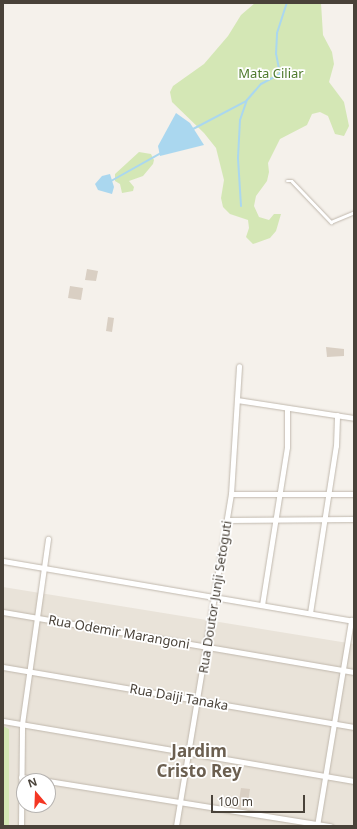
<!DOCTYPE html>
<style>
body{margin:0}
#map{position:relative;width:357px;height:829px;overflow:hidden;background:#f5f1eb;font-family:"Noto Sans",sans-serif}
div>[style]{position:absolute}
.residential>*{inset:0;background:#e9e3d9}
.green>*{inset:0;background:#d4e7b5}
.water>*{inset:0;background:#aad7ef}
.stream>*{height:2px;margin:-1px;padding:0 1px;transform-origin:1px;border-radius:1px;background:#aad7ef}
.building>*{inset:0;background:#d9cfc3}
.roads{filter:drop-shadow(0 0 1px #c0b8ad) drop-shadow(0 0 1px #c0b8ad)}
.service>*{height:2.5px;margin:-1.25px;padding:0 1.25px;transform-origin:1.25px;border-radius:1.25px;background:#fff}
.minor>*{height:5px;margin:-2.5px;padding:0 2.5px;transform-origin:2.5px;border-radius:2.5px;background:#fff}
span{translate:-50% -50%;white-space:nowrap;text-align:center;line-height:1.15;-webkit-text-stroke:3.5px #fff;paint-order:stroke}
.park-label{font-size:13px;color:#4e7a2c}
.street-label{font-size:13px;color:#494239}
.district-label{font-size:17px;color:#6b5f50;font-weight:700}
.frame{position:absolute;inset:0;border:4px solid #494239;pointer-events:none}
.north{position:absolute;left:16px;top:773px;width:40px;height:40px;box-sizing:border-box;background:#fff;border:1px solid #b6b3b0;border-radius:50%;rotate:341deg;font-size:11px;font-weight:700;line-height:16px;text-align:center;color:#494239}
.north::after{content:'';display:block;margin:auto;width:14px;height:18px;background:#f43623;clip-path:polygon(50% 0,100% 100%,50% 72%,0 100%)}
.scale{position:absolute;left:211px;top:795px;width:94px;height:18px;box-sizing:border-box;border:2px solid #494239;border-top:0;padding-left:5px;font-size:12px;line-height:14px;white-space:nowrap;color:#494239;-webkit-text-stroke:3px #fff;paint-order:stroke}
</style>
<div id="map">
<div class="residential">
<i style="clip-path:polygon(evenodd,3px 587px,354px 644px,354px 826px,3px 826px,3px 587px,24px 781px,48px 781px,48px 805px,24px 805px,24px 781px)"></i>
</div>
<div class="green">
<i style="clip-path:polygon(255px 3px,321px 3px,323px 35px,332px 52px,334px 64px,329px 82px,344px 102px,349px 126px,344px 136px,335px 134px,328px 116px,320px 112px,312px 114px,307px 125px,280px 139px,268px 163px,269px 172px,267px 181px,256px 196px,254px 206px,259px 217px,269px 220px,274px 214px,281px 214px,276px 231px,270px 238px,253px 244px,246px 237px,249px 228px,248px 220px,230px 214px,223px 207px,221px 198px,224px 180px,216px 148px,204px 133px,172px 102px,170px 92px,173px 86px,204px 64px,228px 36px,241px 15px)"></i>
<i style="clip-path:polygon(139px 152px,151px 154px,154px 160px,153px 164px,143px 176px,129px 181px,134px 187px,133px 191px,122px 193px,120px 184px,115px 181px,115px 174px)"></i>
<i style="clip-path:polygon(3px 726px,9px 729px,9px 826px,3px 826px)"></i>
</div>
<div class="water">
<i style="clip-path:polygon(176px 113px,190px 123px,204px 145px,160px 156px,158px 146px)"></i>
<i style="clip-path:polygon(110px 174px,114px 187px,112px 194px,98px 190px,95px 184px,102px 176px)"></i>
</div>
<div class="stream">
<i style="left:193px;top:129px;width:60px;rotate:-27.8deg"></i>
<i style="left:111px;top:181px;width:57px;rotate:-29.2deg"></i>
<i style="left:241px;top:206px;width:48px;rotate:-93.6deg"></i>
<i style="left:238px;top:158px;width:38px;rotate:-87deg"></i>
<i style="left:240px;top:120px;width:21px;rotate:-71deg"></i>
<i style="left:247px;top:100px;width:21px;rotate:-49deg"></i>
<i style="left:261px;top:84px;width:21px;rotate:-28deg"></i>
<i style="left:280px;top:74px;width:20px;rotate:-101deg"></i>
<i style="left:276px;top:54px;width:21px;rotate:-87deg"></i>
<i style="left:277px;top:33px;width:32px;rotate:-72deg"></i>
</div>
<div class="building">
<i style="clip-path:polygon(87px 269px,98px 271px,96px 281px,85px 280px)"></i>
<i style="clip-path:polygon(70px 286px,83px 288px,81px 300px,68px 298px)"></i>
<i style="clip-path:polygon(108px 317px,114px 318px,112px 332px,106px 331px)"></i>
<i style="clip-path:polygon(326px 347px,344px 349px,344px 356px,327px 357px)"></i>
<i style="clip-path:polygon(241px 788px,250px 789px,247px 809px,238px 807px)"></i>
</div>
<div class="roads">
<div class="service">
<i style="left:287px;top:181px;width:5px"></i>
<i style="left:292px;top:181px;width:57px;rotate:46.4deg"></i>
<i style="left:331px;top:222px;width:25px;rotate:-23deg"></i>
</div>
<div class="minor">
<i style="left:237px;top:400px;width:118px;rotate:8.7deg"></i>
<i style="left:231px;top:494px;width:123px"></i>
<i style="left:227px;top:520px;width:127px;rotate:-0.5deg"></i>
<i style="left:3px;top:561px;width:356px;rotate:9.7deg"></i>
<i style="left:262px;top:605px;width:160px;rotate:-81deg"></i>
<i style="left:287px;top:447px;width:39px;rotate:-90deg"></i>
<i style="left:3px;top:612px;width:356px;rotate:9.7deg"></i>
<i style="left:310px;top:613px;width:169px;rotate:-81.2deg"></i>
<i style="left:336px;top:446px;width:31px;rotate:-88deg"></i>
<i style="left:3px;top:667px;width:356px;rotate:9.7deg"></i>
<i style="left:3px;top:721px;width:356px;rotate:9.7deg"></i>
<i style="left:21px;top:777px;width:25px;rotate:9deg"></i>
<i style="left:48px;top:781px;width:286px;rotate:9.1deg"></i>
<i style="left:21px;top:826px;width:102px;rotate:-89.4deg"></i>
<i style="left:22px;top:724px;width:187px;rotate:-82deg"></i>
<i style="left:176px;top:826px;width:337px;rotate:-80.6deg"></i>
<i style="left:231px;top:494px;width:128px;rotate:-86.4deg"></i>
<i style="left:317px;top:826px;width:209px;rotate:-80.6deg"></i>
</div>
</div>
<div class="park-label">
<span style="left:271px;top:73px">Mata Ciliar</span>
</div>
<div class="street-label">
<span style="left:215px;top:597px;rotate:-81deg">Rua Doutor Junji Setoguti</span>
<span style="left:119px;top:632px;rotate:10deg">Rua Odemir Marangoni</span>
<span style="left:179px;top:697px;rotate:10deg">Rua Daiji Tanaka</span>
</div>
<div class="district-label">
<span style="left:199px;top:761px">Jardim<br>Cristo Rey</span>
</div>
<div class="frame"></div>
<div class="north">N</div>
<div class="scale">100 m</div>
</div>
